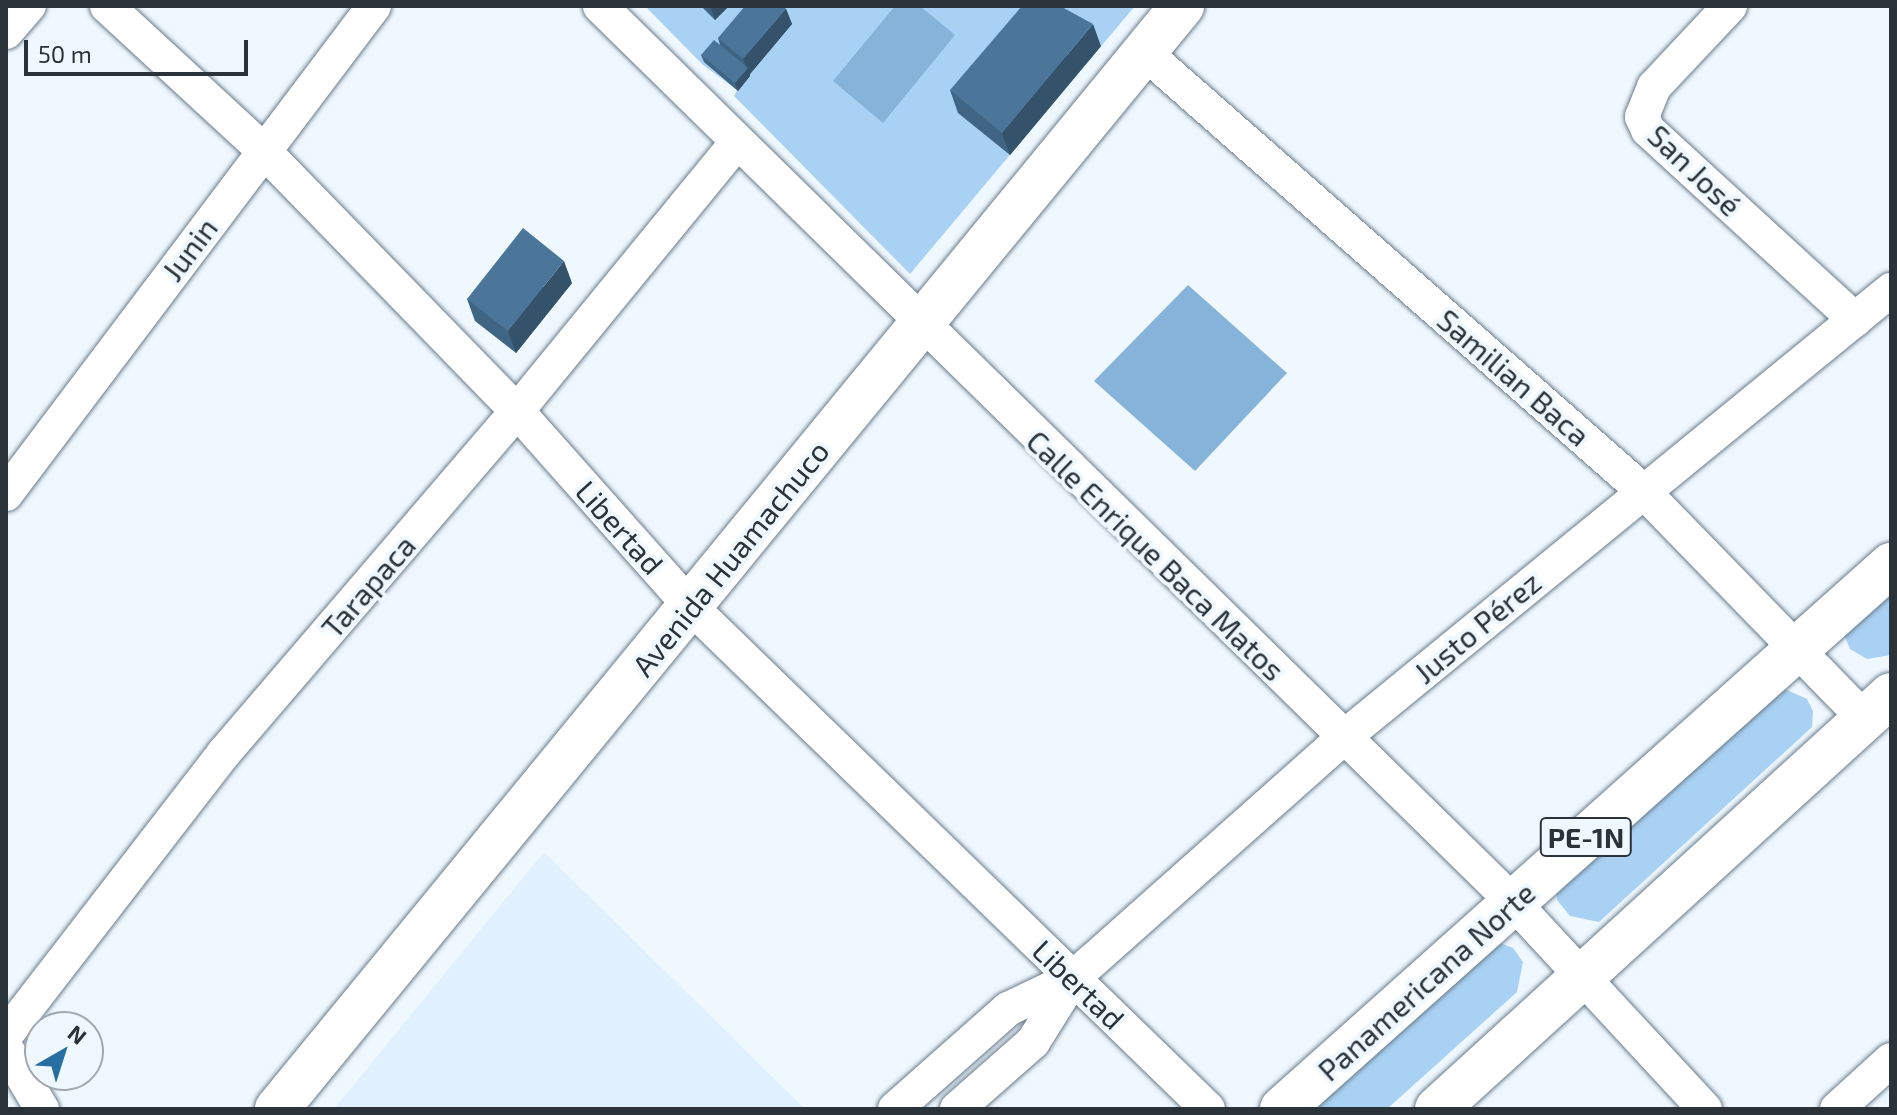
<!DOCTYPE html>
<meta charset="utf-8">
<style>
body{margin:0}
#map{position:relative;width:1897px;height:1115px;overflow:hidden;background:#eff8ff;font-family:"Exo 2",sans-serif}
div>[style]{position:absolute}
.built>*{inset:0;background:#e0f0fe}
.green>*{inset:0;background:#a9d1f3}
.water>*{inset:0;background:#86b3d9}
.roads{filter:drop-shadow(0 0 2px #697b8b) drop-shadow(0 0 2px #697b8b)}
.minor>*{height:34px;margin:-17px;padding:0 17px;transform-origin:17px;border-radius:17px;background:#fff}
.major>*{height:44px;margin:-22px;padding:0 22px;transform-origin:22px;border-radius:22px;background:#fff}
.highway>*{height:44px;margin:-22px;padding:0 22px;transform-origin:22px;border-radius:22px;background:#fff}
.wall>*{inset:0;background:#406584}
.shaded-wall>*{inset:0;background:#34536b}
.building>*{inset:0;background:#4b7699}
span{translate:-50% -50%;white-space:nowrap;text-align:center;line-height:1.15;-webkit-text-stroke:8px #eff8ff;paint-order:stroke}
.shield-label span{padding:2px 6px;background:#eff8ff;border:2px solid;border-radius:6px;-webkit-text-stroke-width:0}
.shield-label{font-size:28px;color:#2b333a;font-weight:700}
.street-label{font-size:30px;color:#2b333a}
.frame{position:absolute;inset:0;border:8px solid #2b333a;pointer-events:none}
.north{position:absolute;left:24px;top:1011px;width:80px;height:80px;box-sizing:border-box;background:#eff8ff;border:2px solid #a1a9b0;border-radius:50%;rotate:39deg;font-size:22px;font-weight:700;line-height:32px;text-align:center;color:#2b333a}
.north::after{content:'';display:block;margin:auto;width:28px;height:36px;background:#276fa3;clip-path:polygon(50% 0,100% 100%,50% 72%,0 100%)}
.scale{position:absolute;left:24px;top:40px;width:224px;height:36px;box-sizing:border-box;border:4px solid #2b333a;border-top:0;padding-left:10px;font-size:24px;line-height:28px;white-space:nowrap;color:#2b333a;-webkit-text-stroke:6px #eff8ff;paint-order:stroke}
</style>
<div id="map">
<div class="built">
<i style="clip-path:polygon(544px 852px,805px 1109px,334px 1109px)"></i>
</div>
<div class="green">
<i style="clip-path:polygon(645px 6px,1135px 6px,910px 274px,734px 96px,737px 90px,702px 64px)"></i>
<i style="clip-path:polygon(1891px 579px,1891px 655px,1867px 659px,1850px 649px,1843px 632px)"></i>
<i style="clip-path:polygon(1776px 685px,1807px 699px,1813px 711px,1812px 727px,1599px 922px,1570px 916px,1557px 900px,1556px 887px)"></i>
<i style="clip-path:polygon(1495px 941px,1513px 948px,1523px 962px,1517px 992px,1387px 1109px,1296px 1109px)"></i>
</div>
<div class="water">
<i style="clip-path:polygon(895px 6px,920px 6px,955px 35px,883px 123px,833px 81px)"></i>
<i style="clip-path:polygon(1188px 285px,1287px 373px,1195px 471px,1094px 381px)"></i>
</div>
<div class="roads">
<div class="minor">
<i style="left:107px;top:6px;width:212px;rotate:42.7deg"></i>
<i style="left:263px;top:150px;width:364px;rotate:45.8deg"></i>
<i style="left:517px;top:411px;width:261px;rotate:48.4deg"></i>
<i style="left:690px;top:606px;width:722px;rotate:44.16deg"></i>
<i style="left:600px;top:6px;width:1281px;rotate:44.46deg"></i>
<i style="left:1514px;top:903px;width:281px;rotate:47.2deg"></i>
<i style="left:1730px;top:6px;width:111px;rotate:133.2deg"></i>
<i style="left:1654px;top:87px;width:32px;rotate:112deg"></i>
<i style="left:1642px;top:117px;width:14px;rotate:65deg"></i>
<i style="left:1648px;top:130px;width:281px;rotate:42.5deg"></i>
<i style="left:6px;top:32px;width:35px;rotate:-49deg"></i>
<i style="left:1144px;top:52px;width:663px;rotate:41.33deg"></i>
<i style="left:1642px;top:490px;width:321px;rotate:45.8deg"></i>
<i style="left:6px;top:494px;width:611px;rotate:-52.98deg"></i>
<i style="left:6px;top:1035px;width:356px;rotate:-52.3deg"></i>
<i style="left:224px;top:753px;width:450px;rotate:-49.4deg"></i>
<i style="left:517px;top:411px;width:348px;rotate:-50.7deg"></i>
<i style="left:6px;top:1048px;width:71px;rotate:59.5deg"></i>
<i style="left:895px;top:1109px;width:151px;rotate:-41.5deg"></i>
<i style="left:1008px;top:1009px;width:72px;rotate:-25.5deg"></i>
<i style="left:1073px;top:978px;width:361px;rotate:-41.6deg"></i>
<i style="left:1343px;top:738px;width:708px;rotate:-39.27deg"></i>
<i style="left:957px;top:1109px;width:101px;rotate:-41.4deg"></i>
<i style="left:1033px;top:1042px;width:75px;rotate:-58deg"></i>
<i style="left:1837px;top:1109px;width:73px;rotate:-42.2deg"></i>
</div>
<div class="major">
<i style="left:277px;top:1109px;width:1427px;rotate:-50.63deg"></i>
</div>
<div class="highway">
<i style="left:1282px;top:1109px;width:817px;rotate:-41.77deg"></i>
<i style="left:1437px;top:1109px;width:614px;rotate:-42.36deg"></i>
</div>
</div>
<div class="wall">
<i style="clip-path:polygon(701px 6px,729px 6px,715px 20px)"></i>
<i style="clip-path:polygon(786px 9px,792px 24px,750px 74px,750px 76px,738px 91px,704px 62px,701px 55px,720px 45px,718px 38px)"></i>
<i style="clip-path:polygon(1101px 46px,1010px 155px,958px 113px,950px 90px)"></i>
<i style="clip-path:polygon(572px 283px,516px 353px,475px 321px,467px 299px)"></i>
</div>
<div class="shaded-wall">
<i style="clip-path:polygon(710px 6px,729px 6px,715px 20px)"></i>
<i style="clip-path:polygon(786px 9px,792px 24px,750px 74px,750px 76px,738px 91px,735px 83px,747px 69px,743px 59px)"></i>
<i style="clip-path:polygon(1093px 24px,1101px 46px,1010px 155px,1002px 133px)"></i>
<i style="clip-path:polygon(564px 261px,572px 283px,516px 353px,508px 331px)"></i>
</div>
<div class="building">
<i style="clip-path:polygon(745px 6px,783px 6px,786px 9px,743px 59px,718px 38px)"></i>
<i style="clip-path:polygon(1022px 6px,1060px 6px,1093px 24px,1002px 133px,950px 90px)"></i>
<i style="clip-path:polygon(714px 40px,748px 68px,735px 83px,701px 55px)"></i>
<i style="clip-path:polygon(523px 228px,564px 261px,508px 331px,467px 299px)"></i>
</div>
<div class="shield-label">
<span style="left:1586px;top:837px">PE-1N</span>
</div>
<div class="street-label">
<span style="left:1695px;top:170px;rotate:44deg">San José</span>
<span style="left:189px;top:249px;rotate:-53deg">Junin</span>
<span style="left:1514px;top:377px;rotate:41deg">Samilian Baca</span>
<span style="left:620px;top:527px;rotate:48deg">Libertad</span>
<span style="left:1156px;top:555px;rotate:44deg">Calle Enrique Baca Matos</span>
<span style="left:730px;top:558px;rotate:-51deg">Avenida Huamachuco</span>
<span style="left:368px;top:586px;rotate:-49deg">Tarapaca</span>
<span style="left:1477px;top:627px;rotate:-40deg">Justo Pérez</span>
<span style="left:1426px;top:981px;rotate:-42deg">Panamericana Norte</span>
<span style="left:1079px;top:984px;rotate:44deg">Libertad</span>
</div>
<div class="frame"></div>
<div class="north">N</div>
<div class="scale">50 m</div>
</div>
